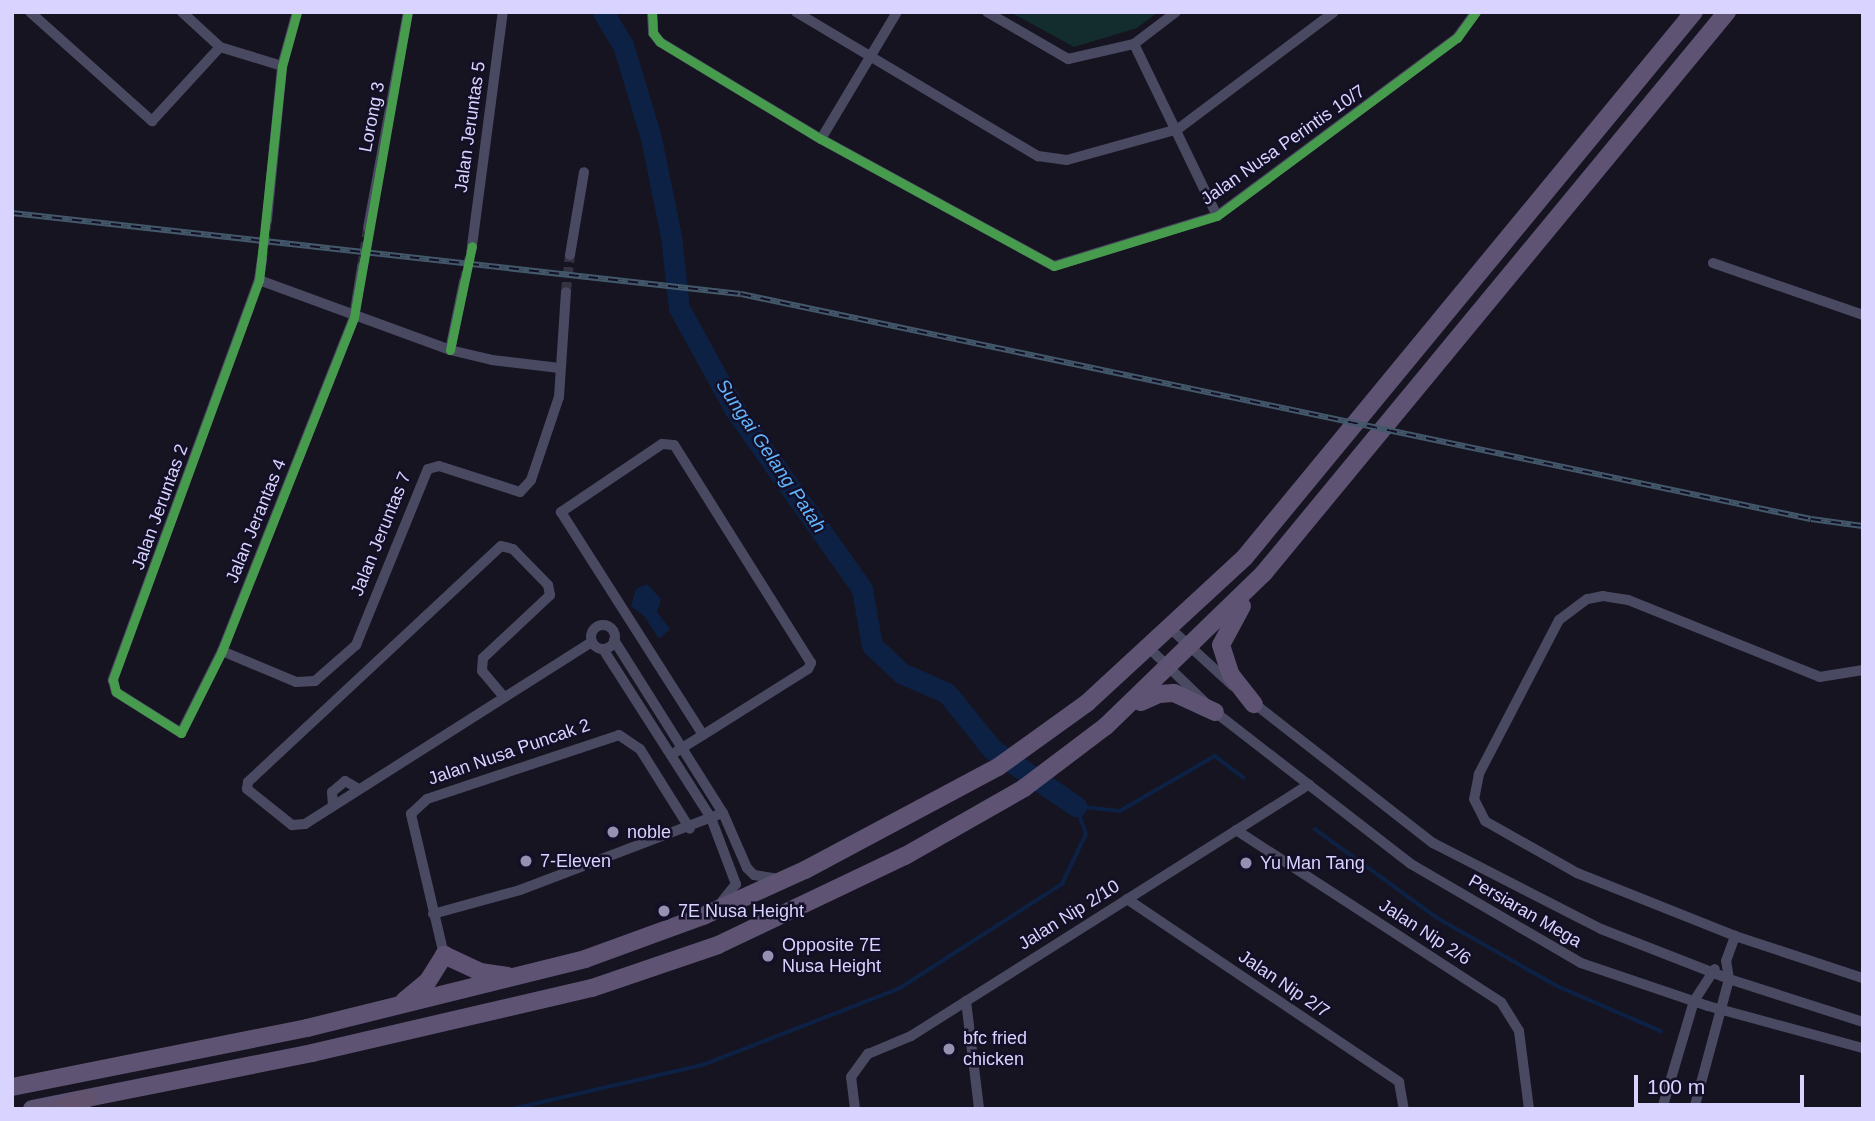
<!DOCTYPE html>
<style>
body{margin:0}
#map{position:relative;width:1875px;height:1121px;overflow:hidden;background:#161421;font-family:Arial,sans-serif}
div>[style]{position:absolute}
.green>*{inset:0;background:#132c2d}
.water>*{inset:0;background:#0d2144}
.stream>*{height:3.5px;margin:-1.75px;padding:0 1.75px;transform-origin:1.75px;border-radius:1.75px;background:#0d2144}
.river>*{height:21px;margin:-10.5px;padding:0 10.5px;transform-origin:10.5px;border-radius:10.5px;background:#0d2144}
.minor-tunnel>*{height:10px;margin-top:-5px;transform-origin:0;background:repeating-linear-gradient(90deg,#333142 0 10px,transparent 0 15px)}
.minor>*{height:10px;margin:-5px;padding:0 5px;transform-origin:5px;border-radius:5px;background:#4a4962}
.minor>.ring{margin:-5px;padding:0;box-sizing:content-box;background:none;border:10px solid #4a4962;border-radius:50%}
.primary>*{height:18px;margin:-9px;padding:0 9px;transform-origin:9px;border-radius:9px;background:#5e5373}
.trunk>*{height:18px;margin:-9px;padding:0 9px;transform-origin:9px;border-radius:9px;background:#62526e}
.rail>*{height:6px;margin-top:-3px;transform-origin:0;background:repeating-linear-gradient(90deg,#130f26 0 10px,#43596b 0 20px);box-sizing:border-box;border-block:2px solid #43596b}
.cycleway>*{height:9px;margin:-4.5px;padding:0 4.5px;transform-origin:4.5px;border-radius:4.5px;background:#469c4c}
.dots>*{width:19px;height:19px;translate:-50% -50%;box-sizing:border-box;border:4px solid #130f26;border-radius:50%}
span{translate:-50% -50%;white-space:nowrap;text-align:center;line-height:1.15;-webkit-text-stroke:5px #130f26;paint-order:stroke}
.street-label{font-size:18px;color:#d9d4ff}
.poi-label{font-size:18px;color:#d9d4ff}
.left{translate:0 -50%;text-align:left}
.water-label{font-size:19px;color:#62b6ff;font-style:italic}
.frame{position:absolute;inset:0;border:14px solid #d9d4ff;pointer-events:none}
.scale{position:absolute;left:1634px;top:1075px;width:170px;height:32px;box-sizing:border-box;border:4px solid #d9d4ff;border-top:0;padding-left:9px;font-size:21px;line-height:24px;white-space:nowrap;color:#d9d4ff;-webkit-text-stroke:5px #130f26;paint-order:stroke}
</style>
<div id="map">
<div class="green">
<i style="clip-path:polygon(1010px 12px,1158px 12px,1137px 28px,1074px 47px)"></i>
</div>
<div class="water">
<i style="clip-path:polygon(647px 584px,661px 599px,657px 612px,670px 629px,659px 639px,645px 617px,631px 606px,636px 589px)"></i>
</div>
<div class="stream">
<i style="left:1315px;top:829px;width:150px;rotate:36deg"></i>
<i style="left:1436px;top:917px;width:137px;rotate:29.7deg"></i>
<i style="left:1555px;top:985px;width:116px;rotate:23.5deg"></i>
<i style="left:512px;top:1109px;width:196px;rotate:-13deg"></i>
<i style="left:703px;top:1065px;width:212px;rotate:-21.3deg"></i>
<i style="left:900px;top:988px;width:193px;rotate:-32.7deg"></i>
<i style="left:1062px;top:884px;width:55px;rotate:-64.4deg"></i>
<i style="left:1086px;top:834px;width:30px;rotate:-110deg"></i>
<i style="left:1076px;top:806px;width:44px;rotate:6.5deg"></i>
<i style="left:1120px;top:811px;width:110px;rotate:-30.1deg"></i>
<i style="left:1215px;top:756px;width:36px;rotate:37deg"></i>
</div>
<div class="river">
<i style="left:603px;top:12px;width:39px;rotate:59deg"></i>
<i style="left:623px;top:45px;width:97px;rotate:73.2deg"></i>
<i style="left:651px;top:138px;width:100px;rotate:78.5deg"></i>
<i style="left:671px;top:236px;width:72px;rotate:83.7deg"></i>
<i style="left:679px;top:308px;width:116px;rotate:61.2deg"></i>
<i style="left:735px;top:410px;width:219px;rotate:54.6deg"></i>
<i style="left:862px;top:589px;width:57px;rotate:79.9deg"></i>
<i style="left:872px;top:645px;width:40px;rotate:44deg"></i>
<i style="left:901px;top:673px;width:50px;rotate:23.5deg"></i>
<i style="left:947px;top:693px;width:72px;rotate:51.2deg"></i>
<i style="left:992px;top:749px;width:102px;rotate:34.2deg"></i>
</div>
<div class="minor-tunnel">
<i style="left:262px;top:260px;width:40px;rotate:-82.9deg"></i>
<i style="left:362px;top:267px;width:39px;rotate:-81deg"></i>
<i style="left:464px;top:282px;width:37px;rotate:-77deg"></i>
<i style="left:566px;top:292px;width:37px;rotate:-84deg"></i>
</div>
<div class="minor">
<i style="left:30px;top:12px;width:164px;rotate:41.8deg"></i>
<i style="left:152px;top:121px;width:100px;rotate:-47.4deg"></i>
<i style="left:182px;top:12px;width:52px;rotate:42.6deg"></i>
<i style="left:220px;top:47px;width:65px;rotate:17deg"></i>
<i style="left:652px;top:12px;width:21px;rotate:87deg"></i>
<i style="left:653px;top:33px;width:11px;rotate:52deg"></i>
<i style="left:660px;top:42px;width:188px;rotate:31.1deg"></i>
<i style="left:821px;top:139px;width:265px;rotate:28.6deg"></i>
<i style="left:1054px;top:266px;width:170px;rotate:-17.1deg"></i>
<i style="left:1217px;top:216px;width:299px;rotate:-36.6deg"></i>
<i style="left:1457px;top:38px;width:32px;rotate:-54deg"></i>
<i style="left:796px;top:12px;width:282px;rotate:30.8deg"></i>
<i style="left:1038px;top:156px;width:29px;rotate:8deg"></i>
<i style="left:1067px;top:160px;width:115px;rotate:-15.6deg"></i>
<i style="left:1178px;top:129px;width:195px;rotate:-36.9deg"></i>
<i style="left:987px;top:12px;width:94px;rotate:30.1deg"></i>
<i style="left:1068px;top:59px;width:68px;rotate:-12.8deg"></i>
<i style="left:1134px;top:44px;width:53px;rotate:-37.3deg"></i>
<i style="left:1134px;top:44px;width:191px;rotate:64.2deg"></i>
<i style="left:821px;top:139px;width:148px;rotate:-59.1deg"></i>
<i style="left:267px;top:220px;width:155px;rotate:-84.4deg"></i>
<i style="left:282px;top:66px;width:56px;rotate:-74.5deg"></i>
<i style="left:368px;top:228px;width:220px;rotate:-79.5deg"></i>
<i style="left:472px;top:246px;width:236px;rotate:-82.5deg"></i>
<i style="left:570px;top:255px;width:84px;rotate:-80.4deg"></i>
<i style="left:262px;top:260px;width:20px;rotate:99deg"></i>
<i style="left:259px;top:280px;width:426px;rotate:110.1deg"></i>
<i style="left:113px;top:680px;width:12px;rotate:76deg"></i>
<i style="left:116px;top:692px;width:77px;rotate:32.2deg"></i>
<i style="left:181px;top:733px;width:92px;rotate:-63.4deg"></i>
<i style="left:222px;top:651px;width:359px;rotate:-68.4deg"></i>
<i style="left:354px;top:317px;width:51px;rotate:-80.9deg"></i>
<i style="left:1713px;top:263px;width:159px;rotate:19.1deg"></i>
<i style="left:259px;top:280px;width:203px;rotate:20.1deg"></i>
<i style="left:450px;top:350px;width:43px;rotate:13.4deg"></i>
<i style="left:492px;top:360px;width:68px;rotate:6.7deg"></i>
<i style="left:450px;top:350px;width:69px;rotate:-78.4deg"></i>
<i class="ring" style="left:591px;top:625px;width:14px;height:14px"></i>
<i style="left:1171px;top:629px;width:84px;rotate:42.6deg"></i>
<i style="left:614px;top:640px;width:204px;rotate:57.8deg"></i>
<i style="left:723px;top:813px;width:60px;rotate:66.4deg"></i>
<i style="left:747px;top:868px;width:10px;rotate:45deg"></i>
<i style="left:754px;top:875px;width:24px;rotate:9deg"></i>
<i style="left:603px;top:649px;width:201px;rotate:57.4deg"></i>
<i style="left:711px;top:818px;width:71px;rotate:69.3deg"></i>
<i style="left:736px;top:884px;width:22px;rotate:129deg"></i>
<i style="left:1150px;top:649px;width:91px;rotate:44.1deg"></i>
<i style="left:1215px;top:712px;width:248px;rotate:37.8deg"></i>
<i style="left:1411px;top:864px;width:197px;rotate:30.2deg"></i>
<i style="left:1581px;top:963px;width:134px;rotate:18.7deg"></i>
<i style="left:1708px;top:1006px;width:161px;rotate:15.2deg"></i>
<i style="left:222px;top:651px;width:80px;rotate:22.7deg"></i>
<i style="left:296px;top:682px;width:19px;rotate:-3deg"></i>
<i style="left:315px;top:681px;width:55px;rotate:-41.3deg"></i>
<i style="left:356px;top:645px;width:190px;rotate:-67.8deg"></i>
<i style="left:428px;top:469px;width:11px;rotate:-15deg"></i>
<i style="left:439px;top:466px;width:85px;rotate:17.8deg"></i>
<i style="left:520px;top:492px;width:16px;rotate:-47deg"></i>
<i style="left:531px;top:480px;width:88px;rotate:-71.4deg"></i>
<i style="left:559px;top:397px;width:105px;rotate:-86.2deg"></i>
<i style="left:1863px;top:670px;width:44px;rotate:170.8deg"></i>
<i style="left:1820px;top:677px;width:207px;rotate:-158.1deg"></i>
<i style="left:1628px;top:600px;width:25px;rotate:-171deg"></i>
<i style="left:1603px;top:596px;width:16px;rotate:169deg"></i>
<i style="left:1587px;top:599px;width:35px;rotate:143deg"></i>
<i style="left:1559px;top:620px;width:174px;rotate:117.5deg"></i>
<i style="left:1479px;top:774px;width:25px;rotate:101deg"></i>
<i style="left:1474px;top:799px;width:25px;rotate:63deg"></i>
<i style="left:1485px;top:821px;width:106px;rotate:29.5deg"></i>
<i style="left:1577px;top:873px;width:170px;rotate:21.7deg"></i>
<i style="left:1735px;top:936px;width:135px;rotate:18.2deg"></i>
<i style="left:504px;top:697px;width:34px;rotate:-130deg"></i>
<i style="left:482px;top:671px;width:13px;rotate:-86deg"></i>
<i style="left:483px;top:658px;width:92px;rotate:-43.2deg"></i>
<i style="left:550px;top:595px;width:10px;rotate:-101deg"></i>
<i style="left:548px;top:585px;width:50px;rotate:-134.2deg"></i>
<i style="left:513px;top:549px;width:12px;rotate:-166deg"></i>
<i style="left:501px;top:546px;width:346px;rotate:137deg"></i>
<i style="left:248px;top:782px;width:7px;rotate:98deg"></i>
<i style="left:247px;top:789px;width:58px;rotate:38.7deg"></i>
<i style="left:292px;top:825px;width:13px;rotate:-4deg"></i>
<i style="left:305px;top:824px;width:340px;rotate:-32.4deg"></i>
<i style="left:1251px;top:701px;width:231px;rotate:38deg"></i>
<i style="left:1433px;top:843px;width:189px;rotate:27.1deg"></i>
<i style="left:1601px;top:929px;width:137px;rotate:21.3deg"></i>
<i style="left:1729px;top:979px;width:141px;rotate:17.8deg"></i>
<i style="left:671px;top:755px;width:38px;rotate:-32deg"></i>
<i style="left:703px;top:735px;width:124px;rotate:-32.2deg"></i>
<i style="left:808px;top:669px;width:7px;rotate:-63deg"></i>
<i style="left:811px;top:663px;width:257px;rotate:-122.1deg"></i>
<i style="left:674px;top:445px;width:12px;rotate:-175deg"></i>
<i style="left:662px;top:444px;width:122px;rotate:146deg"></i>
<i style="left:561px;top:512px;width:264px;rotate:57.5deg"></i>
<i style="left:333px;top:806px;width:14px;rotate:-94deg"></i>
<i style="left:332px;top:792px;width:17px;rotate:-40deg"></i>
<i style="left:345px;top:781px;width:16px;rotate:30deg"></i>
<i style="left:1236px;top:830px;width:316px;rotate:33deg"></i>
<i style="left:1501px;top:1002px;width:34px;rotate:58deg"></i>
<i style="left:1519px;top:1031px;width:79px;rotate:82.7deg"></i>
<i style="left:1127px;top:899px;width:328px;rotate:33.9deg"></i>
<i style="left:1399px;top:1082px;width:27px;rotate:80deg"></i>
<i style="left:433px;top:914px;width:90px;rotate:-15.4deg"></i>
<i style="left:520px;top:890px;width:217px;rotate:-20.8deg"></i>
<i style="left:444px;top:955px;width:145px;rotate:-103.2deg"></i>
<i style="left:411px;top:814px;width:22px;rotate:-43deg"></i>
<i style="left:427px;top:799px;width:202px;rotate:-18.4deg"></i>
<i style="left:619px;top:735px;width:25px;rotate:34deg"></i>
<i style="left:640px;top:749px;width:94px;rotate:58deg"></i>
<i style="left:966px;top:1001px;width:109px;rotate:83.1deg"></i>
<i style="left:855px;top:1109px;width:32px;rotate:-97deg"></i>
<i style="left:851px;top:1077px;width:29px;rotate:-54deg"></i>
<i style="left:868px;top:1054px;width:47px;rotate:-22.7deg"></i>
<i style="left:911px;top:1036px;width:471px;rotate:-32.3deg"></i>
<i style="left:1662px;top:1109px;width:113px;rotate:-73.5deg"></i>
<i style="left:1694px;top:1001px;width:38px;rotate:-57deg"></i>
<i style="left:1694px;top:1109px;width:135px;rotate:-74.9deg"></i>
<i style="left:1729px;top:979px;width:18px;rotate:-99deg"></i>
<i style="left:1726px;top:961px;width:27px;rotate:-70deg"></i>
</div>
<div class="primary">
<i style="left:1242px;top:606px;width:44px;rotate:118.3deg"></i>
<i style="left:1221px;top:645px;width:32px;rotate:72deg"></i>
<i style="left:1231px;top:675px;width:37px;rotate:52deg"></i>
<i style="left:1141px;top:702px;width:20px;rotate:-24deg"></i>
<i style="left:1159px;top:694px;width:15px;rotate:-4deg"></i>
<i style="left:1174px;top:693px;width:45px;rotate:24.9deg"></i>
<i style="left:404px;top:1001px;width:31px;rotate:-40deg"></i>
<i style="left:428px;top:981px;width:31px;rotate:-58deg"></i>
<i style="left:444px;top:955px;width:40px;rotate:25deg"></i>
<i style="left:480px;top:972px;width:28px;rotate:8deg"></i>
<i style="left:12px;top:1087px;width:301px;rotate:-11.3deg"></i>
<i style="left:307px;top:1028px;width:286px;rotate:-13.9deg"></i>
<i style="left:585px;top:959px;width:126px;rotate:-20deg"></i>
<i style="left:703px;top:916px;width:112px;rotate:-24.3deg"></i>
<i style="left:805px;top:870px;width:219px;rotate:-28.1deg"></i>
<i style="left:998px;top:767px;width:110px;rotate:-35.7deg"></i>
<i style="left:1087px;top:703px;width:215px;rotate:-42.7deg"></i>
<i style="left:1245px;top:557px;width:706px;rotate:-50.52deg"></i>
<i style="left:32px;top:1109px;width:286px;rotate:-11.3deg"></i>
<i style="left:312px;top:1053px;width:287px;rotate:-13.1deg"></i>
<i style="left:592px;top:988px;width:133px;rotate:-18.8deg"></i>
<i style="left:718px;top:945px;width:207px;rotate:-25.5deg"></i>
<i style="left:905px;top:856px;width:137px;rotate:-29.7deg"></i>
<i style="left:1024px;top:788px;width:103px;rotate:-37.1deg"></i>
<i style="left:1106px;top:726px;width:219px;rotate:-44.1deg"></i>
<i style="left:1263px;top:574px;width:729px;rotate:-50.46deg"></i>
</div>
<div class="trunk">
<i style="left:60px;top:1109px;width:28px;rotate:-21deg"></i>
</div>
<div class="rail">
<i style="left:12px;top:213px;width:733px;rotate:6.34deg"></i>
<i style="left:741px;top:294px;width:1093px;rotate:11.88deg"></i>
<i style="left:1811px;top:519px;width:52px;rotate:7.7deg"></i>
</div>
<div class="cycleway">
<i style="left:297px;top:12px;width:56px;rotate:105.5deg"></i>
<i style="left:282px;top:66px;width:215px;rotate:96.1deg"></i>
<i style="left:259px;top:280px;width:426px;rotate:110.1deg"></i>
<i style="left:113px;top:680px;width:12px;rotate:76deg"></i>
<i style="left:116px;top:692px;width:77px;rotate:32.2deg"></i>
<i style="left:181px;top:733px;width:92px;rotate:-63.4deg"></i>
<i style="left:222px;top:651px;width:359px;rotate:-68.4deg"></i>
<i style="left:354px;top:317px;width:310px;rotate:-80deg"></i>
<i style="left:652px;top:12px;width:21px;rotate:87deg"></i>
<i style="left:653px;top:33px;width:11px;rotate:52deg"></i>
<i style="left:660px;top:42px;width:188px;rotate:31.1deg"></i>
<i style="left:821px;top:139px;width:265px;rotate:28.6deg"></i>
<i style="left:1054px;top:266px;width:170px;rotate:-17.1deg"></i>
<i style="left:1217px;top:216px;width:299px;rotate:-36.6deg"></i>
<i style="left:1457px;top:38px;width:32px;rotate:-54deg"></i>
<i style="left:450px;top:350px;width:106px;rotate:-78.1deg"></i>
</div>
<div class="dots">
<i style="left:613px;top:832px;background:#9591b1"></i>
<i style="left:526px;top:861px;background:#9591b1"></i>
<i style="left:1246px;top:863px;background:#9591b1"></i>
<i style="left:664px;top:911px;background:#9591b1"></i>
<i style="left:768px;top:956px;background:#9591b1"></i>
<i style="left:949px;top:1049px;background:#9591b1"></i>
</div>
<div class="street-label">
<span style="left:372px;top:117px;rotate:-79deg">Lorong 3</span>
<span style="left:470px;top:127px;rotate:-82deg">Jalan Jeruntas 5</span>
<span style="left:1283px;top:145px;rotate:-35deg">Jalan Nusa Perintis 10/7</span>
<span style="left:160px;top:507px;rotate:-70deg">Jalan Jeruntas 2</span>
<span style="left:256px;top:521px;rotate:-68deg">Jalan Jerantas 4</span>
<span style="left:381px;top:534px;rotate:-68deg">Jalan Jeruntas 7</span>
<span style="left:509px;top:752px;rotate:-19deg">Jalan Nusa Puncak 2</span>
<span style="left:1525px;top:911px;rotate:30deg">Persiaran Mega</span>
<span style="left:1069px;top:915px;rotate:-32deg">Jalan Nip 2/10</span>
<span style="left:1425px;top:932px;rotate:33deg">Jalan Nip 2/6</span>
<span style="left:1284px;top:984px;rotate:34deg">Jalan Nip 2/7</span>
</div>
<div class="poi-label">
<span class="left" style="left:627px;top:832px">noble</span>
<span class="left" style="left:540px;top:861px">7-Eleven</span>
<span class="left" style="left:1260px;top:863px">Yu Man Tang</span>
<span class="left" style="left:678px;top:911px">7E Nusa Height</span>
<span class="left" style="left:782px;top:956px">Opposite 7E<br>Nusa Height</span>
<span class="left" style="left:963px;top:1049px">bfc fried<br>chicken</span>
</div>
<div class="water-label">
<span style="left:771px;top:456px;rotate:56deg">Sungai Gelang Patah</span>
</div>
<div class="frame"></div>
<div class="scale">100 m</div>
</div>
